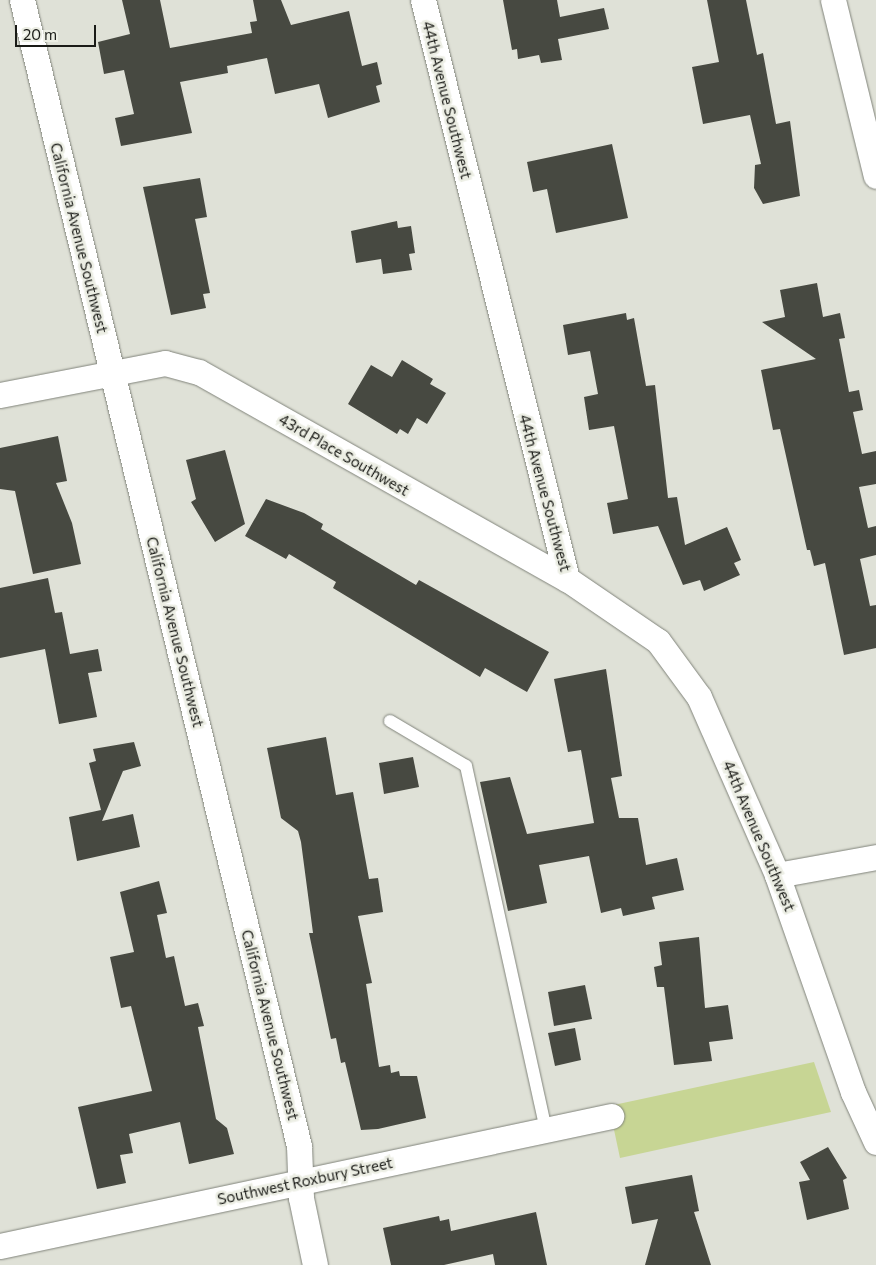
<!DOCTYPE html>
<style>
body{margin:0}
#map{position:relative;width:876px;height:1265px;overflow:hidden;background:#dfe1d7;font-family:Commissioner,sans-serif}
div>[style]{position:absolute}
.green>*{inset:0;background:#c7d594}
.building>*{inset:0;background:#474941}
.roads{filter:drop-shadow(0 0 1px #81847b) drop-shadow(0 0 1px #81847b)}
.lane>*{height:12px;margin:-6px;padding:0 6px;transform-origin:6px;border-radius:6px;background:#fff}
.street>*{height:25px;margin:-12.5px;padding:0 12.5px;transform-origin:12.5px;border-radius:12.5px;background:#fff}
span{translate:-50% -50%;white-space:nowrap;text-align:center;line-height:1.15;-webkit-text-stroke:5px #eceee4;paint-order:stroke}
.street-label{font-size:15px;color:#1a1b17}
.scale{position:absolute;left:15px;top:25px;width:81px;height:22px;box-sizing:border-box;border:2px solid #1a1b17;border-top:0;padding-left:6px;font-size:15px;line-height:18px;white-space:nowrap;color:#1a1b17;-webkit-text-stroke:4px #eceee4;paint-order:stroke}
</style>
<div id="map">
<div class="green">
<i style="clip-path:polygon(814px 1062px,831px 1112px,620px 1158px,609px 1106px)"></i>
</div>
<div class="building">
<i style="clip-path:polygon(122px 0,160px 0,170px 48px,252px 33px,250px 22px,257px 21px,253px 0,281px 0,291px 25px,349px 11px,362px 66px,377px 62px,382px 84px,376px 86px,380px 102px,328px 118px,319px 84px,275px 94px,267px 58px,227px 66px,228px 73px,180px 82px,192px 133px,121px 146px,115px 118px,134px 114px,124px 70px,104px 74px,98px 42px,130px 34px)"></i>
<i style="clip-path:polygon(503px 0,557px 0,560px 17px,604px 8px,609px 29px,558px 39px,562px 60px,541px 63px,539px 55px,518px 59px,517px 49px,512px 50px)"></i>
<i style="clip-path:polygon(707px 0,746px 0,757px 55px,763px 53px,776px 124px,790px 121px,800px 196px,763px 204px,754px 188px,755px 165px,761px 164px,750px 115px,703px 124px,692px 67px,719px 62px)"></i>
<i style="clip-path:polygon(612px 144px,628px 218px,556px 233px,547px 189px,533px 192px,527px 162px)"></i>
<i style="clip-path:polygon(200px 178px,207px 217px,195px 219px,210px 293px,203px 294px,206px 308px,171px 315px,143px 187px)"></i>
<i style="clip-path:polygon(397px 221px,398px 228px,411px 226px,415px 253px,409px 254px,412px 270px,383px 274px,381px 259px,356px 263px,351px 231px)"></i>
<i style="clip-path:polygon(817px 283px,823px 317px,840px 313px,845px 338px,839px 339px,849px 392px,859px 390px,863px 410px,853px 412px,862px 454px,876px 451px,876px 484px,859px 487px,868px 528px,876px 526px,876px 555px,860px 559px,870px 606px,876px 605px,876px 648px,844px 655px,825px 563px,814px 566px,810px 550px,807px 550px,780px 429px,773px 430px,761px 370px,816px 359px,762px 322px,785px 317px,780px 290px)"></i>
<i style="clip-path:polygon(626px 313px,627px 320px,634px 318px,646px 386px,655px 385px,668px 498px,677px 497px,685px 545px,727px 527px,741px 560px,734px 563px,740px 575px,704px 591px,700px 580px,683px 585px,658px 526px,613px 534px,607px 503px,628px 499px,614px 426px,589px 430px,584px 397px,598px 394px,590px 351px,568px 355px,563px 325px)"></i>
<i style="clip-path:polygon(402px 360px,433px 379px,430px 384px,446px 393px,427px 424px,417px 418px,408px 434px,400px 429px,397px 434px,348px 404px,371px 365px,392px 377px)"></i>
<i style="clip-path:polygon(58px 436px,67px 481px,56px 483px,72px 523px,81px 564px,33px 574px,15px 491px,0 489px,0 448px)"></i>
<i style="clip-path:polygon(225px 450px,245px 524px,215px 542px,191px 502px,196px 499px,186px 460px)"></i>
<i style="clip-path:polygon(266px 499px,304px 513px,323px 524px,321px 529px,416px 585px,419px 580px,549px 652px,527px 692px,485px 668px,480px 677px,333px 588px,336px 582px,289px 554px,286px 559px,245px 536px)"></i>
<i style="clip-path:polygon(48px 578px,55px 613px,62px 612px,70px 654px,98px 649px,102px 671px,88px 673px,97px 717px,59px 724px,45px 649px,0 658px,0 588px)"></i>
<i style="clip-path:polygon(606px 669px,622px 776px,611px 778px,619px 818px,638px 818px,646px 865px,677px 858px,684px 890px,652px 897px,655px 909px,623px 916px,621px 908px,601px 913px,589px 856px,539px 865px,547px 903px,508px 911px,480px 782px,510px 777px,527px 834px,594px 823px,581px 750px,568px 752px,554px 679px)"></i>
<i style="clip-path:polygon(326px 737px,336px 795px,353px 792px,369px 879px,378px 878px,383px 912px,358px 916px,372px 983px,366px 984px,379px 1067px,390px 1065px,391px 1073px,399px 1071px,400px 1076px,417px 1076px,426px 1118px,378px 1129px,361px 1130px,345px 1062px,341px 1063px,336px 1038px,331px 1039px,309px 933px,313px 933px,301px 842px,298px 831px,281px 818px,267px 748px)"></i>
<i style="clip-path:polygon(134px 742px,141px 766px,123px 771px,102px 821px,133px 814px,140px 847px,77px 861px,69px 817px,101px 810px,89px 763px,96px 761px,93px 749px)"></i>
<i style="clip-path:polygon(413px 757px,419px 787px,384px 794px,379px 763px)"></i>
<i style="clip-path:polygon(159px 881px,167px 913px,157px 915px,166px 958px,174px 956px,185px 1006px,198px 1003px,204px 1026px,198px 1027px,216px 1119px,227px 1128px,234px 1154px,189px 1164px,180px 1122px,129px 1134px,133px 1153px,120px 1155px,126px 1183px,97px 1189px,78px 1107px,152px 1091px,131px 1006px,121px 1008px,110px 957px,134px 952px,120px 892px)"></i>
<i style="clip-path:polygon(699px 937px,705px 1008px,728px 1005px,733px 1039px,709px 1042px,712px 1061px,674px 1065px,664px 987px,657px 987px,654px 967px,662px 965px,659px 942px)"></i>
<i style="clip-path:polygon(585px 985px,592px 1019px,554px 1026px,548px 992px)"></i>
<i style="clip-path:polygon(575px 1028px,581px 1060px,555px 1066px,548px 1033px)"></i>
<i style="clip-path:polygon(828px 1147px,847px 1178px,843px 1180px,849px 1209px,807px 1220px,799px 1182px,810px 1180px,800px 1162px)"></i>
<i style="clip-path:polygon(692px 1175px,699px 1211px,694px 1212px,711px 1265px,645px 1265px,658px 1219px,632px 1224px,625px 1187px)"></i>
<i style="clip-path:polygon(536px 1212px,547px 1265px,495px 1265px,493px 1254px,444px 1265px,391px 1265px,383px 1228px,439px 1216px,440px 1221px,449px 1219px,451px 1231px)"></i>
</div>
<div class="roads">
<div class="lane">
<i style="left:390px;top:721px;width:88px;rotate:30.6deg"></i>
<i style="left:466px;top:766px;width:373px;rotate:77.6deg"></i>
</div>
<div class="street">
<i style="left:22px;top:0;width:1179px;rotate:76.41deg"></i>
<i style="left:299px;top:1146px;width:52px;rotate:87.8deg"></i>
<i style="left:301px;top:1198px;width:68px;rotate:78.2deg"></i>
<i style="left:423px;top:0;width:597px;rotate:76.03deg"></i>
<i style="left:567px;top:579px;width:110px;rotate:34.3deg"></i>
<i style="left:658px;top:641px;width:69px;rotate:53.8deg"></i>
<i style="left:699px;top:697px;width:194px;rotate:66.3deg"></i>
<i style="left:777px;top:875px;width:230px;rotate:70.7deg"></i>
<i style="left:853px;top:1092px;width:55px;rotate:65.3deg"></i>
<i style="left:833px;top:0;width:181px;rotate:76.3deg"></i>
<i style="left:0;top:395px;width:168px;rotate:-11deg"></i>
<i style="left:165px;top:363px;width:35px;rotate:15deg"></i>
<i style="left:199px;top:372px;width:422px;rotate:29.4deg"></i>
<i style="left:777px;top:875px;width:101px;rotate:-10.3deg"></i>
<i style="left:0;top:1246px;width:625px;rotate:-12.01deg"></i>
</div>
</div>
<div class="street-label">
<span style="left:447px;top:100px;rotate:76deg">44th Avenue Southwest</span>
<span style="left:79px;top:238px;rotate:76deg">California Avenue Southwest</span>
<span style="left:344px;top:455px;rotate:30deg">43rd Place Southwest</span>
<span style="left:545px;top:493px;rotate:75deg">44th Avenue Southwest</span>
<span style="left:175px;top:632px;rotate:76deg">California Avenue Southwest</span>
<span style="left:759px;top:836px;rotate:67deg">44th Avenue Southwest</span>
<span style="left:270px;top:1025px;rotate:76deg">California Avenue Southwest</span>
<span style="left:305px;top:1181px;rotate:-12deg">Southwest Roxbury Street</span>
</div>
<div class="scale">20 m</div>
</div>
